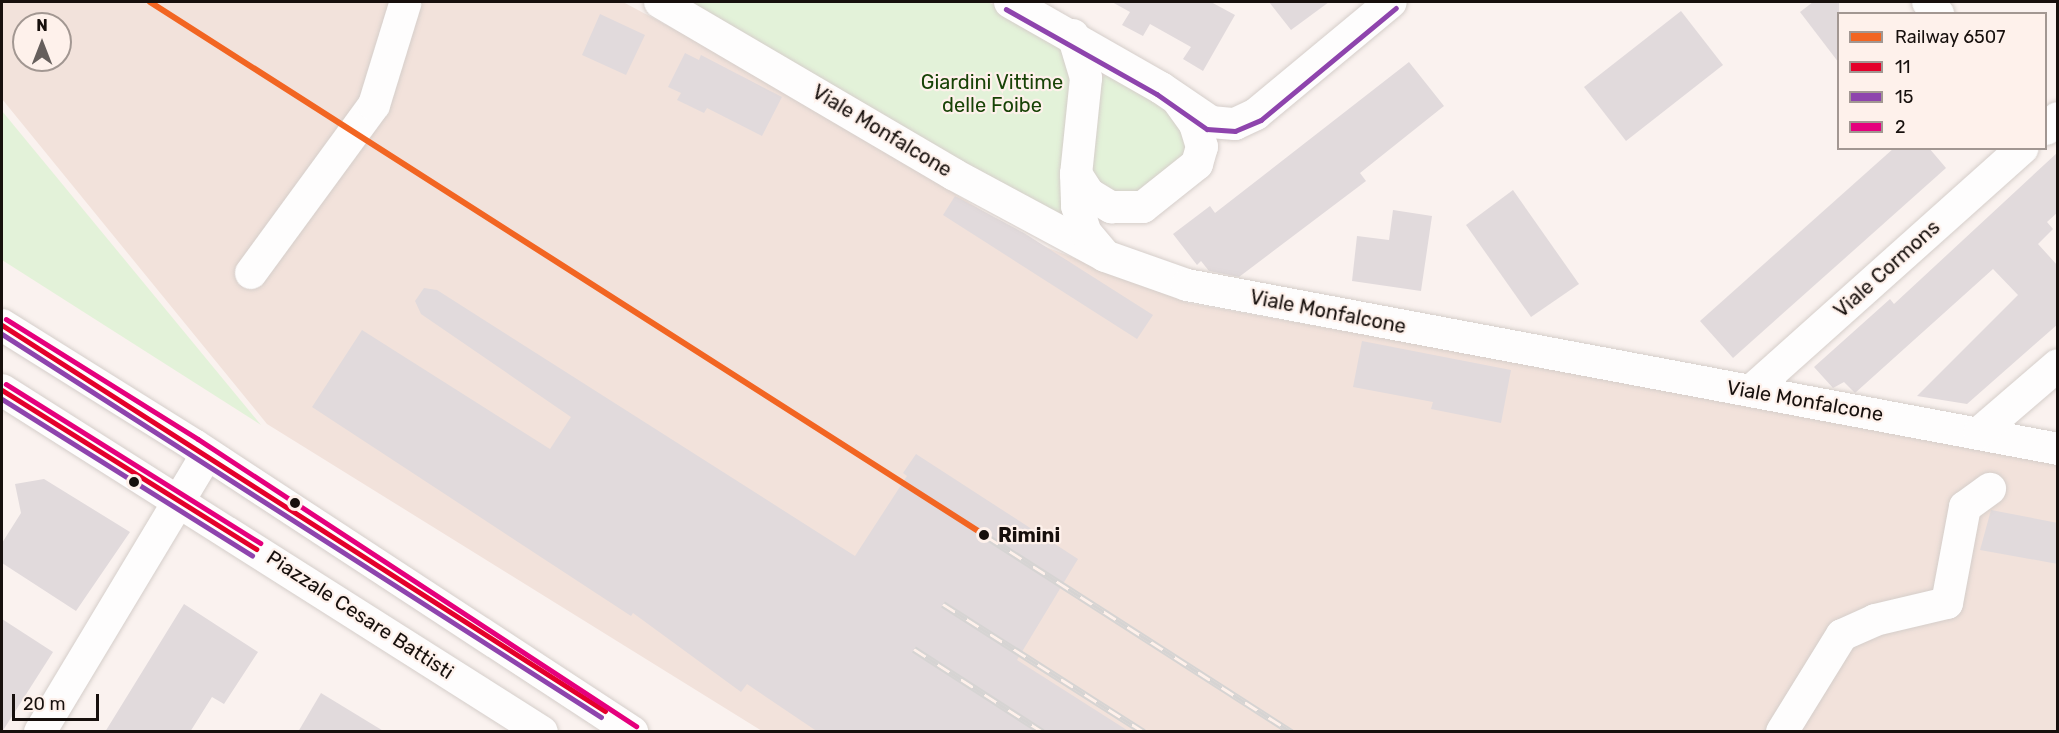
<!DOCTYPE html>
<style>
body{margin:0}
#map{position:relative;width:2059px;height:733px;overflow:hidden;background:#faf2ef;font-family:Rubik,sans-serif}
div>[style]{position:absolute}
.built>*{inset:0;background:#f2e2db}
.green>*{inset:0;background:#e3f2d9}
.building>*{inset:0;background:#e1dadc}
.roads{filter:drop-shadow(0 0 2px #d5ceca) drop-shadow(0 0 2px #d5ceca)}
.minor>*{height:32px;margin:-16px;padding:0 16px;transform-origin:16px;border-radius:16px;background:#fefdfd}
.rail>*{height:7px;margin-top:-3.5px;transform-origin:0;background:repeating-linear-gradient(90deg,#fef1eb 0 14px,#d6d4d3 0 28px);box-sizing:border-box;border-block:2px solid #d6d4d3}
.bus-1>*{height:4.5px;margin:-2.25px;padding:0 2.25px;transform-origin:2.25px;border-radius:2.25px;background:#e4002b}
.bus-2>*{height:4.5px;margin:-2.25px;padding:0 2.25px;transform-origin:2.25px;border-radius:2.25px;background:#8e44ad}
.bus-3>*{height:4.5px;margin:-2.25px;padding:0 2.25px;transform-origin:2.25px;border-radius:2.25px;background:#e5007d}
.rail-1>*{height:6px;margin:-3px;padding:0 3px;transform-origin:3px;border-radius:3px;background:#f26522}
.dots>*{width:16px;height:16px;translate:-50% -50%;box-sizing:border-box;border:3px solid #fef1eb;border-radius:50%}
span{translate:-50% -50%;white-space:nowrap;text-align:center;line-height:1.15;-webkit-text-stroke:4.5px #fef1eb;paint-order:stroke}
.park-label{font-size:20px;color:#184306}
.street-label{font-size:20px;color:#17100d}
.stop-label{font-size:20px;color:#17100d;font-weight:700}
.left{translate:0 -50%;text-align:left}
.frame{position:absolute;inset:0;border:3px solid #17100d;pointer-events:none}
.legend{position:absolute;left:1837px;top:12px;width:210px;height:138px;box-sizing:border-box;background:#fef1eb;border:2px solid #a29792;margin:0;padding:8px 10px;list-style:none;font-size:18px;color:#17100d}
.legend li{display:flex;align-items:center;gap:12px;height:30px}
.legend b{width:30px;border:2px solid #a29792}
.north{position:absolute;left:12px;top:12px;width:60px;height:60px;box-sizing:border-box;background:#fef1eb;border:2px solid #a29792;border-radius:50%;rotate:0deg;font-size:16px;font-weight:700;line-height:24px;text-align:center;color:#17100d}
.north::after{content:'';display:block;margin:auto;width:21px;height:27px;background:#665f5c;clip-path:polygon(50% 0,100% 100%,50% 72%,0 100%)}
.scale{position:absolute;left:12px;top:694px;width:87px;height:27px;box-sizing:border-box;border:3px solid #17100d;border-top:0;padding-left:8px;font-size:18px;line-height:21px;white-space:nowrap;color:#17100d;-webkit-text-stroke:4px #fef1eb;paint-order:stroke}
</style>
<div id="map">
<div class="built">
<i style="clip-path:polygon(evenodd,2px 2px,623px 2px,790px 91px,1031px 241px,1188px 303px,2057px 460px,2057px 731px,762px 731px,267px 424px,2px 99px,2px 2px,24px 24px,60px 24px,60px 60px,24px 60px,24px 24px)"></i>
</div>
<div class="green">
<i style="clip-path:polygon(680px 2px,988px 2px,1063px 41px,1075px 78px,1062px 221px)"></i>
<i style="clip-path:polygon(1115px 73px,1162px 98px,1192px 148px,1136px 200px,1111px 198px,1086px 171px,1094px 85px,1104px 76px)"></i>
<i style="clip-path:polygon(2px 111px,261px 425px,2px 260px)"></i>
</div>
<div class="building">
<i style="clip-path:polygon(1112px 2px,1211px 2px,1235px 15px,1203px 71px,1183px 59px,1191px 47px,1150px 24px,1143px 36px,1122px 25px,1130px 12px)"></i>
<i style="clip-path:polygon(1269px 2px,1329px 2px,1291px 30px)"></i>
<i style="clip-path:polygon(1813px 2px,1839px 2px,1839px 63px,1800px 12px)"></i>
<i style="clip-path:polygon(1681px 11px,1723px 65px,1626px 141px,1584px 87px)"></i>
<i style="clip-path:polygon(600px 14px,645px 35px,626px 75px,582px 55px)"></i>
<i style="clip-path:polygon(685px 53px,699px 60px,701px 55px,782px 97px,762px 136px,707px 108px,704px 113px,677px 100px,681px 93px,668px 87px)"></i>
<i style="clip-path:polygon(1409px 62px,1444px 106px,1360px 173px,1366px 181px,1239px 277px,1209px 271px,1201px 261px,1197px 265px,1173px 234px,1210px 206px,1215px 213px)"></i>
<i style="clip-path:polygon(1894px 148px,1929px 148px,1946px 168px,1733px 358px,1700px 321px)"></i>
<i style="clip-path:polygon(2058px 152px,2058px 212px,2047px 222px,2053px 229px,2038px 244px,2058px 266px,2058px 324px,1967px 404px,1917px 396px,2018px 295px,1993px 269px,1855px 393px,1844px 382px,1833px 388px,1814px 367px,1890px 299px,1894px 304px)"></i>
<i style="clip-path:polygon(1513px 190px,1579px 284px,1531px 317px,1466px 225px)"></i>
<i style="clip-path:polygon(955px 196px,1024px 233px,1153px 315px,1137px 339px,943px 215px)"></i>
<i style="clip-path:polygon(1393px 210px,1432px 216px,1421px 291px,1352px 281px,1357px 236px,1389px 240px)"></i>
<i style="clip-path:polygon(424px 288px,437px 290px,855px 556px,907px 476px,903px 473px,916px 454px,1078px 559px,1017px 660px,1130px 732px,818px 732px,747px 684px,741px 692px,633px 613px,631px 616px,312px 407px,362px 330px,550px 449px,571px 417px,421px 314px,415px 301px)"></i>
<i style="clip-path:polygon(1362px 341px,1511px 370px,1501px 423px,1431px 409px,1433px 402px,1353px 387px)"></i>
<i style="clip-path:polygon(44px 479px,130px 532px,76px 611px,2px 563px,2px 543px,21px 513px,15px 484px)"></i>
<i style="clip-path:polygon(1991px 510px,2058px 523px,2058px 564px,1980px 550px)"></i>
<i style="clip-path:polygon(184px 604px,258px 652px,224px 704px,212px 697px,190px 732px,105px 732px)"></i>
<i style="clip-path:polygon(2px 619px,53px 652px,2px 732px)"></i>
<i style="clip-path:polygon(321px 693px,385px 732px,298px 732px)"></i>
</div>
<div class="roads">
<div class="minor">
<i style="left:660px;top:2px;width:340px;rotate:30.4deg"></i>
<i style="left:953px;top:174px;width:173px;rotate:28.3deg"></i>
<i style="left:1105px;top:256px;width:87px;rotate:19.5deg"></i>
<i style="left:1187px;top:285px;width:886px;rotate:10.66deg"></i>
<i style="left:1010px;top:2px;width:174px;rotate:29.7deg"></i>
<i style="left:1161px;top:88px;width:60px;rotate:34.2deg"></i>
<i style="left:1211px;top:122px;width:24px;rotate:5deg"></i>
<i style="left:1235px;top:124px;width:23px;rotate:-25deg"></i>
<i style="left:1256px;top:114px;width:175px;rotate:-39.7deg"></i>
<i style="left:1928px;top:2px;width:16px;rotate:50deg"></i>
<i style="left:1073px;top:35px;width:45px;rotate:73.2deg"></i>
<i style="left:1086px;top:78px;width:97px;rotate:95.9deg"></i>
<i style="left:1076px;top:174px;width:32px;rotate:88deg"></i>
<i style="left:1077px;top:206px;width:28px;rotate:72deg"></i>
<i style="left:1086px;top:233px;width:25px;rotate:50deg"></i>
<i style="left:2046px;top:129px;width:16px;rotate:-43deg"></i>
<i style="left:1076px;top:174px;width:24px;rotate:57deg"></i>
<i style="left:1089px;top:194px;width:26px;rotate:31deg"></i>
<i style="left:1111px;top:207px;width:32px"></i>
<i style="left:1143px;top:207px;width:69px;rotate:-38.5deg"></i>
<i style="left:1197px;top:164px;width:18px;rotate:-74deg"></i>
<i style="left:1202px;top:147px;width:24px;rotate:-107deg"></i>
<i style="left:1195px;top:124px;width:26px;rotate:-126deg"></i>
<i style="left:251px;top:273px;width:208px;rotate:-53.8deg"></i>
<i style="left:374px;top:105px;width:106px;rotate:-72.9deg"></i>
<i style="left:2px;top:325px;width:226px;rotate:32deg"></i>
<i style="left:194px;top:445px;width:524px;rotate:33.23deg"></i>
<i style="left:2px;top:390px;width:639px;rotate:32.35deg"></i>
<i style="left:1752px;top:390px;width:363px;rotate:-41.8deg"></i>
<i style="left:1979px;top:433px;width:104px;rotate:-40.7deg"></i>
<i style="left:40px;top:732px;width:324px;rotate:-59deg"></i>
<i style="left:1782px;top:732px;width:114px;rotate:-58.3deg"></i>
<i style="left:1842px;top:635px;width:36px;rotate:-24deg"></i>
<i style="left:1875px;top:620px;width:74px;rotate:-13.3deg"></i>
<i style="left:1947px;top:603px;width:98px;rotate:-79.4deg"></i>
<i style="left:1965px;top:507px;width:31px;rotate:-36deg"></i>
</div>
</div>
<div class="rail">
<i style="left:986px;top:536px;width:363px;rotate:32.7deg"></i>
<i style="left:943px;top:604px;width:238px;rotate:32.5deg"></i>
<i style="left:914px;top:649px;width:153px;rotate:32.8deg"></i>
</div>
<div class="bus-1">
<i style="left:2px;top:325px;width:716px;rotate:32.62deg"></i>
<i style="left:2px;top:390px;width:300px;rotate:32deg"></i>
</div>
<div class="bus-2">
<i style="left:1006px;top:9px;width:173px;rotate:29.4deg"></i>
<i style="left:1157px;top:94px;width:61px;rotate:35deg"></i>
<i style="left:1207px;top:129px;width:28px;rotate:4deg"></i>
<i style="left:1235px;top:131px;width:28px;rotate:-23deg"></i>
<i style="left:1261px;top:120px;width:175px;rotate:-39.7deg"></i>
<i style="left:2px;top:334px;width:711px;rotate:32.59deg"></i>
<i style="left:2px;top:399px;width:295px;rotate:32deg"></i>
</div>
<div class="bus-3">
<i style="left:6px;top:319px;width:226px;rotate:32deg"></i>
<i style="left:198px;top:439px;width:524px;rotate:33.23deg"></i>
<i style="left:6px;top:384px;width:300px;rotate:32deg"></i>
</div>
<div class="rail-1">
<i style="left:150px;top:2px;width:992px;rotate:32.57deg"></i>
</div>
<div class="dots">
<i style="left:134px;top:482px;background:#17100d"></i>
<i style="left:295px;top:503px;background:#17100d"></i>
<i style="left:984px;top:535px;background:#17100d"></i>
</div>
<div class="park-label">
<span style="left:992px;top:94px">Giardini Vittime<br>delle Foibe</span>
</div>
<div class="street-label">
<span style="left:882px;top:131px;rotate:31deg">Viale Monfalcone</span>
<span style="left:1887px;top:269px;rotate:-42deg">Viale Cormons</span>
<span style="left:1328px;top:312px;rotate:11deg">Viale Monfalcone</span>
<span style="left:1805px;top:401px;rotate:10deg">Viale Monfalcone</span>
<span style="left:360px;top:615px;rotate:33deg">Piazzale Cesare Battisti</span>
</div>
<div class="stop-label">
<span class="left" style="left:998px;top:535px">Rimini</span>
</div>
<div class="frame"></div>
<ul class="legend">
<li><b style="height:8px;background:#f26522"></b>Railway 6507</li>
<li><b style="height:8px;background:#e4002b"></b>11</li>
<li><b style="height:8px;background:#8e44ad"></b>15</li>
<li><b style="height:8px;background:#e5007d"></b>2</li>
</ul>
<div class="north">N</div>
<div class="scale">20 m</div>
</div>
